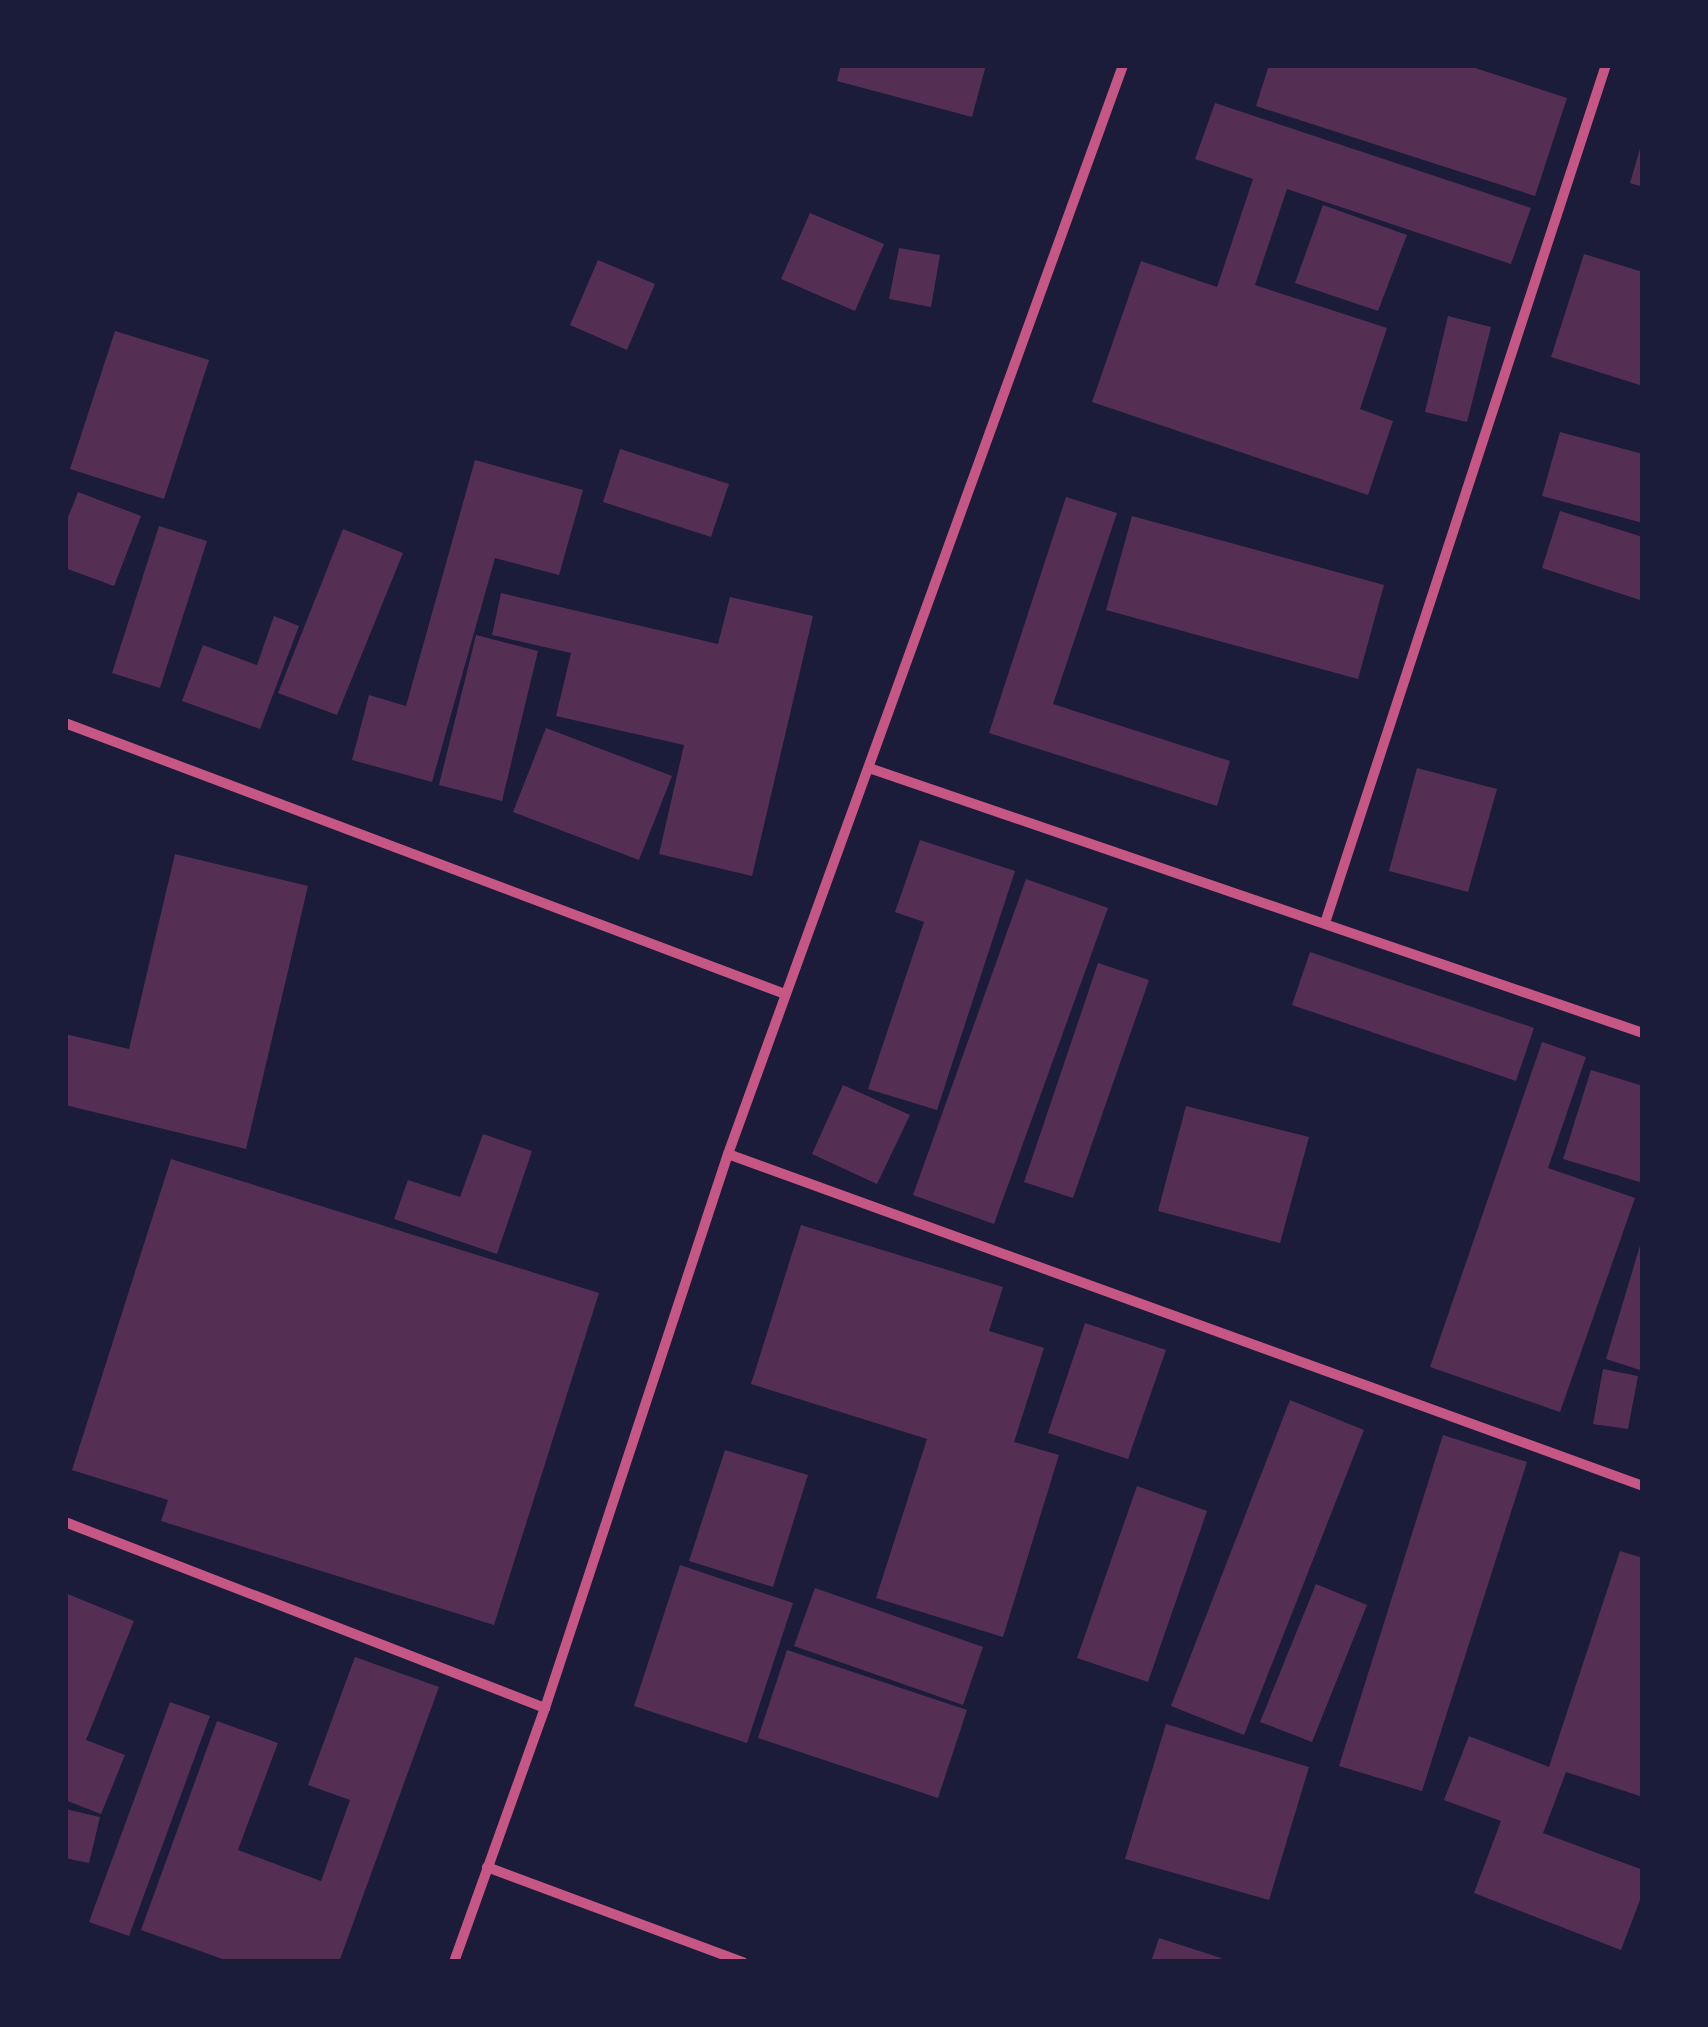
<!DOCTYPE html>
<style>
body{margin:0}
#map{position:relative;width:1708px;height:2027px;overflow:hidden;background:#1b1b3a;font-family:"PT Sans Narrow",sans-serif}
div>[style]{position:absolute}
.building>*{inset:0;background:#542f53}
.minor>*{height:10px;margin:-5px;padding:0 5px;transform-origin:5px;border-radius:5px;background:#c65784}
span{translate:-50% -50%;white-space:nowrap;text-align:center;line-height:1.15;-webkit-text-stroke:10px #1b1b3a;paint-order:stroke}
.frame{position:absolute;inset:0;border:68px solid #1b1b3a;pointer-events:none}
</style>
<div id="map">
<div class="building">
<i style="clip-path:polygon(841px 65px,986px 65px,972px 117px,837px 81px)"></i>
<i style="clip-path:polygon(1269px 65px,1466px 65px,1567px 98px,1535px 196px,1256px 106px)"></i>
<i style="clip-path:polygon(1215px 103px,1531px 208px,1511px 264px,1287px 189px,1255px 285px,1387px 328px,1360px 409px,1393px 421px,1368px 495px,1092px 402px,1141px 261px,1217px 287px,1253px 179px,1195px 159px)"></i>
<i style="clip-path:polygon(1642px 142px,1643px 142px,1643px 187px,1630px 183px)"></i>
<i style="clip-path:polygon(1323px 205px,1407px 235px,1378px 311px,1295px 283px)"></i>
<i style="clip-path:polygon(810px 213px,884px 244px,855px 311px,781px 279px)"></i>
<i style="clip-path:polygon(899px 248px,940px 255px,931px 307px,889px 299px)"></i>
<i style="clip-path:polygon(1584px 254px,1643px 272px,1643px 386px,1551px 357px)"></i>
<i style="clip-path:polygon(598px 260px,655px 284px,627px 350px,570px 325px)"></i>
<i style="clip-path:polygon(1448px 316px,1491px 327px,1467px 422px,1425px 412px)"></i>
<i style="clip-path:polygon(115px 331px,209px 360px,164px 499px,70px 469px)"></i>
<i style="clip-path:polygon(1560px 432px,1643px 454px,1643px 523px,1542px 496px)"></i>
<i style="clip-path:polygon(620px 449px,729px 484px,711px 537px,603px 502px)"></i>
<i style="clip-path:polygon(475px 460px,583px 490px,559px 575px,495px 558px,432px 782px,352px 760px,369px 695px,406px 706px)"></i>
<i style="clip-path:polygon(78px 492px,141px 516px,114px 586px,65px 568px,65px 525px)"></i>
<i style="clip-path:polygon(1066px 497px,1117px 513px,1053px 704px,1230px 761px,1217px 806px,989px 733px)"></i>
<i style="clip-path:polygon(1560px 511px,1643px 537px,1643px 601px,1542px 568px)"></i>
<i style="clip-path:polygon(1132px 516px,1384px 585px,1358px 679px,1106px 610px)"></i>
<i style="clip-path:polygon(159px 526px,207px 541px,160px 688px,112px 673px)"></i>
<i style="clip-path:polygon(343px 529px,403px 553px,337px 715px,278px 693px)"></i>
<i style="clip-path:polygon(501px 593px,718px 644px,730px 597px,813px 616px,752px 876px,659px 854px,684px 745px,556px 716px,571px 653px,492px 635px)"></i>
<i style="clip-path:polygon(274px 616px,299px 626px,260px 729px,182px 701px,203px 645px,257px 665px)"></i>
<i style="clip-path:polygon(476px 635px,538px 651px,502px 801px,439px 785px)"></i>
<i style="clip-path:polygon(546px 728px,672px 776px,639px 860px,513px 812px)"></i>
<i style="clip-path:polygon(1417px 768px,1497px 789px,1468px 892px,1389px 871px)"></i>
<i style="clip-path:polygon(920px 840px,1015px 871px,937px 1110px,868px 1089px,924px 922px,895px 912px)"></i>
<i style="clip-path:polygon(175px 854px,308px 886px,246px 1149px,65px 1105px,65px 1034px,129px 1049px)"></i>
<i style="clip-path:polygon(1026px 879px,1108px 908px,994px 1224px,913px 1195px)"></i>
<i style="clip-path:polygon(1310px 952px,1534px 1028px,1516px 1081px,1292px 1005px)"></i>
<i style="clip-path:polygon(1098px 963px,1149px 980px,1073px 1198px,1024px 1182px)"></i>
<i style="clip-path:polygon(1542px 1042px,1586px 1057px,1548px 1168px,1635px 1198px,1560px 1412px,1430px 1367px)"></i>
<i style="clip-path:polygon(1591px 1070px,1643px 1086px,1643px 1183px,1563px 1159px)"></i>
<i style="clip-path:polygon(843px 1085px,910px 1115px,877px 1184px,812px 1154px)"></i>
<i style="clip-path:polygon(1186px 1106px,1309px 1137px,1280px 1243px,1158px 1211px)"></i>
<i style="clip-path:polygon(483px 1134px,532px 1151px,497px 1254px,394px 1219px,408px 1180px,460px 1197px)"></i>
<i style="clip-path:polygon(171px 1159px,599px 1293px,494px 1625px,161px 1521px,168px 1500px,72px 1470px)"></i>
<i style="clip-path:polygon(801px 1225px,1003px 1287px,989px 1331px,1044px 1348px,1014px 1442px,1059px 1455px,1003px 1637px,876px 1598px,927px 1439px,751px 1384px)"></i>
<i style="clip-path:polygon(1642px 1239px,1643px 1239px,1643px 1371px,1606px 1359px)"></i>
<i style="clip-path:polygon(1085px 1323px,1166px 1350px,1128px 1459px,1048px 1433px)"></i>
<i style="clip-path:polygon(1603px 1369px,1638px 1376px,1628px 1429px,1593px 1424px)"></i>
<i style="clip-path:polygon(1290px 1400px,1364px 1430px,1244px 1735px,1171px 1706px)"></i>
<i style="clip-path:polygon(1443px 1435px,1527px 1462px,1422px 1791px,1339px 1766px)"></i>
<i style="clip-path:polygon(725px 1450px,808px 1475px,773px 1587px,689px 1561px)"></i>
<i style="clip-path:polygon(1137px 1486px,1207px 1511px,1148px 1682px,1077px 1658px)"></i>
<i style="clip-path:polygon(1620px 1551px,1643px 1558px,1643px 1797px,1566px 1772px,1543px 1833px,1643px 1870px,1643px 1892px,1621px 1950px,1474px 1893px,1501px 1821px,1444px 1800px,1469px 1736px,1549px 1767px)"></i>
<i style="clip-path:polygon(680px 1565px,793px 1603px,747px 1743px,634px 1706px)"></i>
<i style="clip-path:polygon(1316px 1584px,1367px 1605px,1312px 1742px,1260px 1722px)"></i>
<i style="clip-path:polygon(815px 1588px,983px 1647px,963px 1705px,794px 1646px)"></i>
<i style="clip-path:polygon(65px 1593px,134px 1621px,86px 1740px,125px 1755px,101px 1814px,65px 1800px)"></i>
<i style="clip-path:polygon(787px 1650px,967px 1710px,938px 1798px,758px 1738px)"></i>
<i style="clip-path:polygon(355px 1657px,439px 1687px,339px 1962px,231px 1962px,141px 1930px,217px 1721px,278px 1743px,238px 1850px,321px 1881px,350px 1800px,308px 1785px)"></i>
<i style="clip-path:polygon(170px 1702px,210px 1716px,129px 1936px,89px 1922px)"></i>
<i style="clip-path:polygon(1166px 1724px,1309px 1767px,1269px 1900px,1125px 1859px)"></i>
<i style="clip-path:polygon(65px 1809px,100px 1817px,89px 1863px,65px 1858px)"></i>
<i style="clip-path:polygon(1159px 1938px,1221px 1958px,1220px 1962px,1151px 1962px)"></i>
</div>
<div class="minor">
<i style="left:65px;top:723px;width:769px;rotate:20.63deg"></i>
<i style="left:869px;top:768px;width:818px;rotate:18.9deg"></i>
<i style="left:1325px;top:923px;width:903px;rotate:-71.87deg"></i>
<i style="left:728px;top:1154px;width:973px;rotate:19.94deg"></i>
<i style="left:65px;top:1522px;width:515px;rotate:21.18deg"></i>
<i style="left:487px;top:1867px;width:273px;rotate:20.4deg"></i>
<i style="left:454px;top:1962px;width:270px;rotate:-70.3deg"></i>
<i style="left:545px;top:1708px;width:583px;rotate:-71.72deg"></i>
<i style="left:728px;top:1154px;width:1158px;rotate:-70.06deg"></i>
</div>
<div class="frame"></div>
</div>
